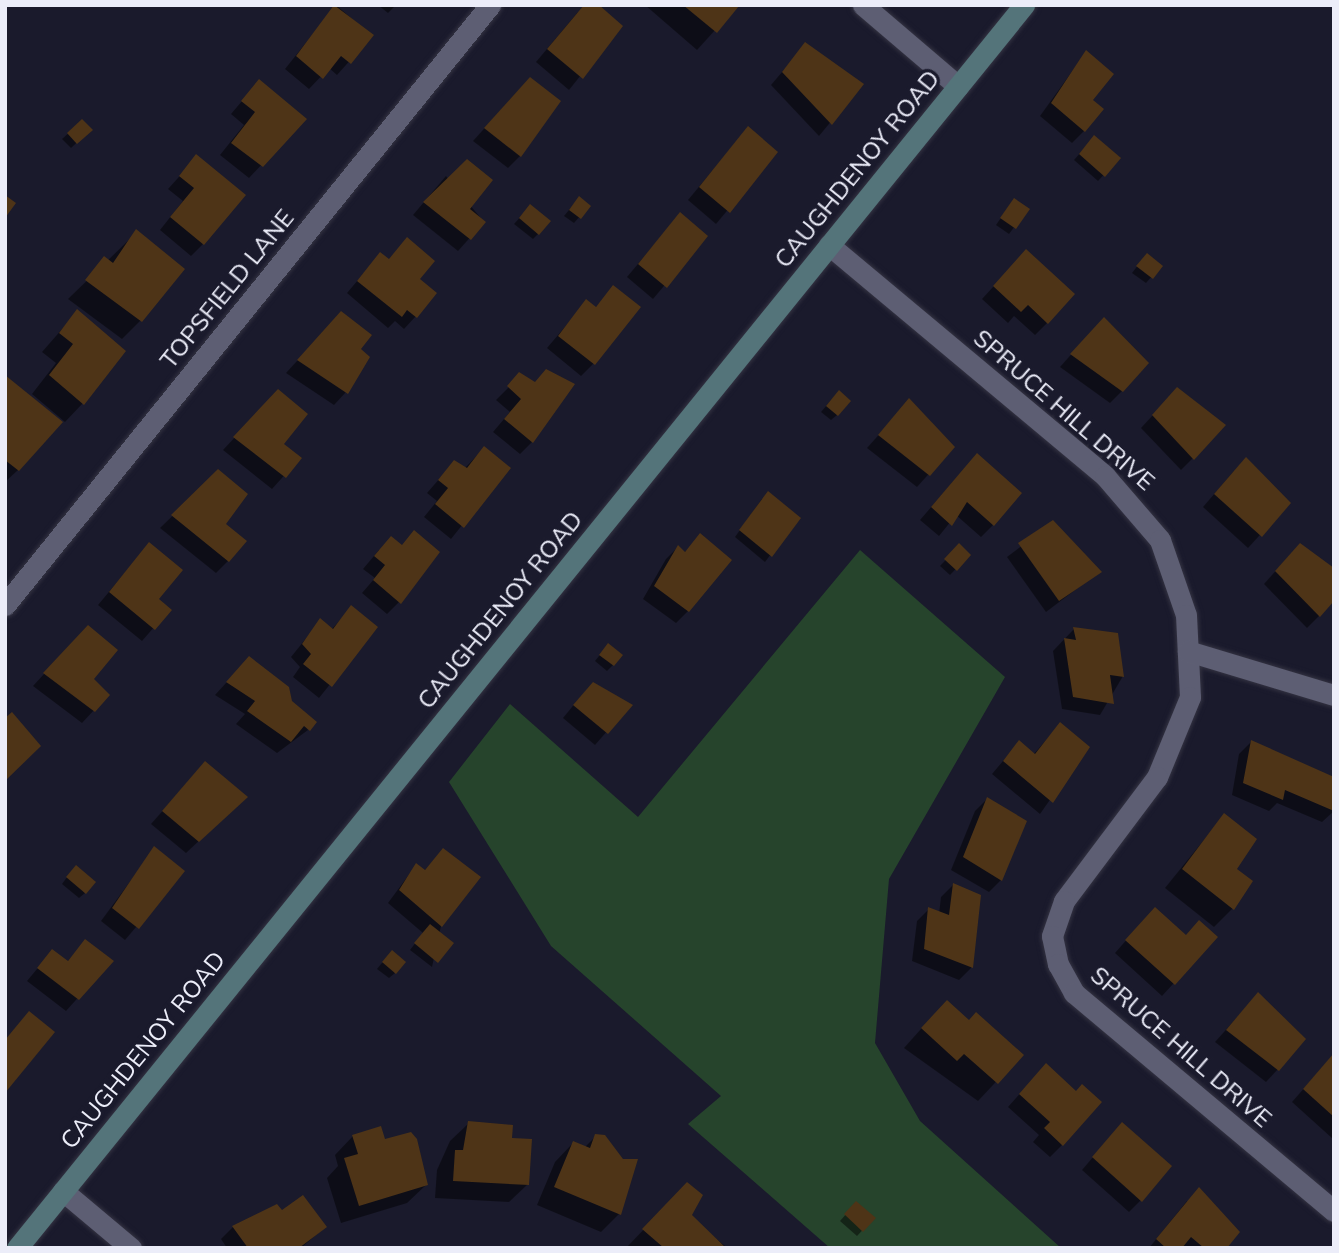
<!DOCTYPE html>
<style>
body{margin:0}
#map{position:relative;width:1339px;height:1253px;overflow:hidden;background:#1a1a2c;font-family:Mulish,sans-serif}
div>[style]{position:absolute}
.green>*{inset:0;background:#26442c}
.shadow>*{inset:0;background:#0007}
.building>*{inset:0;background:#4e3417}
.roads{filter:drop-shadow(0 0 2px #343342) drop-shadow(0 0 2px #343342)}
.street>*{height:21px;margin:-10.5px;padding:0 10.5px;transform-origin:10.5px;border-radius:10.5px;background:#5d5e73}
.secondary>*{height:21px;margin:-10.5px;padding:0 10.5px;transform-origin:10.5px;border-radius:10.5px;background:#54747a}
span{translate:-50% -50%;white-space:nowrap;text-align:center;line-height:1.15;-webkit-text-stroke:7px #1a1a2c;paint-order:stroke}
.street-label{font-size:24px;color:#ecedf9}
.frame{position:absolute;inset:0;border:7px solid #ecedf9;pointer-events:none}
</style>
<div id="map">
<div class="green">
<i style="clip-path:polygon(860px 550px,1005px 677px,889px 879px,875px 1043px,920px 1121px,1061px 1248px,830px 1248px,688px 1124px,721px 1096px,551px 946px,449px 782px,510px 704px,638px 817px)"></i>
</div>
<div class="shadow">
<i style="clip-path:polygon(336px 5px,372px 36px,337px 75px,329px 68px,309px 89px,285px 69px)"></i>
<i style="clip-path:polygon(378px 5px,396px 5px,388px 13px)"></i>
<i style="clip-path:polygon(645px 5px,735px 5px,736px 7px,697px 50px)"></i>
<i style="clip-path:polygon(578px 12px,620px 26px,569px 90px,536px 62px)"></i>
<i style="clip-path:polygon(805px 45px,862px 84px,819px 136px,771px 85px)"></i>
<i style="clip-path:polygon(1086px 52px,1090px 100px,1084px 131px,1072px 143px,1040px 116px)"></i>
<i style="clip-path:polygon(259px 81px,304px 119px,249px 178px,220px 155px,244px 125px,231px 114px)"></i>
<i style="clip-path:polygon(518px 91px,520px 156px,508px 168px,473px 141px)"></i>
<i style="clip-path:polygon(82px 121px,90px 130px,71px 148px,62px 139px)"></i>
<i style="clip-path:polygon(748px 128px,776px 152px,716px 224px,688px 200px)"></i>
<i style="clip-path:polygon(1089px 143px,1118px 159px,1098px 181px,1074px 160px)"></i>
<i style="clip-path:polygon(197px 157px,203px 244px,191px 256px,160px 230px,183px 201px,168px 189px)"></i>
<i style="clip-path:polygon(446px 176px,484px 222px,458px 251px,413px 215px)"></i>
<i style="clip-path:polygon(574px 204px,589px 206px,574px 223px,564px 216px)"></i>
<i style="clip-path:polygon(1009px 206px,1027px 210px,1009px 234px,996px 225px)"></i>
<i style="clip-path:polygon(525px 212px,538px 234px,533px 239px,514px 224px)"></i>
<i style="clip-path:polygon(680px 214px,706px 236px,653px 299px,627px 277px)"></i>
<i style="clip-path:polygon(137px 232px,141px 320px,122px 339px,68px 299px)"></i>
<i style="clip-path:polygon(407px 239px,417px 279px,416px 316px,404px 329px,395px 321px,388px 328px,347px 293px,369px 267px,388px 261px)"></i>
<i style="clip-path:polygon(1142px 260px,1161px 266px,1146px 283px,1132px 273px)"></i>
<i style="clip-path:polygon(1014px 264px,1047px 323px,1035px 335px,1014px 316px,1008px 323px,982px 299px)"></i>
<i style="clip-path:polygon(614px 288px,593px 364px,581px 376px,547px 348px,586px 302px,595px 308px)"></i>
<i style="clip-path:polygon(77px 312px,83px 403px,65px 422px,32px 394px,56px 363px,42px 352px)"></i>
<i style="clip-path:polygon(329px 326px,358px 349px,346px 392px,334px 405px,286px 373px)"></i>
<i style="clip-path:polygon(1092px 331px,1122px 391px,1110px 403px,1060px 367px)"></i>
<i style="clip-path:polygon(522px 374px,532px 442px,520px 454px,493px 432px,510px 412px,496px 400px)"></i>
<i style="clip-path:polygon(5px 382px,18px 470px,5px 482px)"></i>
<i style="clip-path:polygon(833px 398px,837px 415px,831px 420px,821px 412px)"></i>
<i style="clip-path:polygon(909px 401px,953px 447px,917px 487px,867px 448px)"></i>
<i style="clip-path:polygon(1165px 402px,1193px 458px,1181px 470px,1141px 428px)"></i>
<i style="clip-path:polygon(266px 404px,281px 444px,299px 459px,272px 489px,223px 450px)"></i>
<i style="clip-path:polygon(484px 448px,508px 468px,451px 539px,424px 517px,437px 501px,427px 493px,454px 462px,465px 468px)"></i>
<i style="clip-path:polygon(965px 468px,993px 525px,981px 537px,956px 515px,939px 536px,920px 520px)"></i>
<i style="clip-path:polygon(1234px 471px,1289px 503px,1248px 548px,1203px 507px)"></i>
<i style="clip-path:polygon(218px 472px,228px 561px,216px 573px,160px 528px)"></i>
<i style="clip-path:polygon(762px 499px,798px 518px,765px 562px,735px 537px)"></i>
<i style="clip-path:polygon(1053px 522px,1099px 572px,1046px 612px,1007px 557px)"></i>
<i style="clip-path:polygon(700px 536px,688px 611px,676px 623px,643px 599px,666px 559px,678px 547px,684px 553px)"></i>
<i style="clip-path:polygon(149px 544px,157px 599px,169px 610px,142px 641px,98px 605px)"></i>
<i style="clip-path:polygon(401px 546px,399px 602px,387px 614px,362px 593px,375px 578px,363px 569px,379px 550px)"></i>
<i style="clip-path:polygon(959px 546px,969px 555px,950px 575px,940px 566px)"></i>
<i style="clip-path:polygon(1288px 557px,1319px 616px,1307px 628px,1264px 584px)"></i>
<i style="clip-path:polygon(351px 608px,376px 627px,319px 698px,293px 677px,300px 667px,291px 657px,320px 621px,331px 630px)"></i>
<i style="clip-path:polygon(1074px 629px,1123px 676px,1100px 715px,1062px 709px,1053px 651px)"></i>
<i style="clip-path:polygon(76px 639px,92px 679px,108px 695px,82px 723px,33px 686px)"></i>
<i style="clip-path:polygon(603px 651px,613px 665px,607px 671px,595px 661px)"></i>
<i style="clip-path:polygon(237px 671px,290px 702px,308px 730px,277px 753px,236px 724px,245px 714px,215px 695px)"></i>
<i style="clip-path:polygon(581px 696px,630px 705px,595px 745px,563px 718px)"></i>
<i style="clip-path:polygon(1060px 724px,1087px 747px,1040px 814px,992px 774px,1019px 742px,1033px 755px)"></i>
<i style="clip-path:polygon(1251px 742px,1334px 811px,1322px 822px,1277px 803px,1269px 811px,1232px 795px,1239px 754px)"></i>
<i style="clip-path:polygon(205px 763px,233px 809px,186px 853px,151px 824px)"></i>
<i style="clip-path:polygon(987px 799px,1024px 822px,1001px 880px,989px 892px,951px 870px,975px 811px)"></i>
<i style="clip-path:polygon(1224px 815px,1235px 870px,1233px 908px,1214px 927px,1165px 888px)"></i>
<i style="clip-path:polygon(154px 849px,183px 872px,125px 940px,101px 921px)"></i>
<i style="clip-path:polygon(443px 850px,441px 926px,432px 967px,410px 950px,423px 933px,388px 903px,416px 865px,424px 871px)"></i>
<i style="clip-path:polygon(70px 873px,85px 893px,79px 898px,62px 884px)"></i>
<i style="clip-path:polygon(953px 885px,979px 896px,971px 968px,959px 980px,912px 961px,917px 921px,929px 909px,939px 914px,941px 897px)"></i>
<i style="clip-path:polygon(1143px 921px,1185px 936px,1216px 937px,1162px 996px,1115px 953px)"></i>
<i style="clip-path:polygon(86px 941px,111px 961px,66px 1011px,27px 981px,52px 951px,67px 962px)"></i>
<i style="clip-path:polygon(386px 958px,395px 973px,389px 978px,377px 969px)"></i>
<i style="clip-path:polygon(1258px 994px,1278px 1069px,1266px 1082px,1215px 1042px)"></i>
<i style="clip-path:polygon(929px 1020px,968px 1021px,1021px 1055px,978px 1101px,904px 1048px)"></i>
<i style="clip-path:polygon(1334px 1054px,1334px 1139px,1333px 1139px,1292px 1102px)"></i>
<i style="clip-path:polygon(1034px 1078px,1062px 1145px,1050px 1157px,1033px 1142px,1039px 1135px,1008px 1107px)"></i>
<i style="clip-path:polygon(469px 1123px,511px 1139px,528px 1184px,509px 1202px,435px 1198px,437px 1170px,450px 1141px)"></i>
<i style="clip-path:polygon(353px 1136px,384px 1142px,426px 1185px,407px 1203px,341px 1223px,327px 1178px,338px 1166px,335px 1155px)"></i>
<i style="clip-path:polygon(596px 1136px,619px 1214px,601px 1232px,537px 1205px,555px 1162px,573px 1143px,584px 1148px)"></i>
<i style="clip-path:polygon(1111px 1136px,1141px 1200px,1129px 1212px,1082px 1170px)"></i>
<i style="clip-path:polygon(1187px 1201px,1225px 1248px,1149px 1248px)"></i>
<i style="clip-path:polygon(669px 1203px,689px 1216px,725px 1246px,626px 1248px)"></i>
<i style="clip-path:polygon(856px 1203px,873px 1219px,857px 1236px,840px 1221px)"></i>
<i style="clip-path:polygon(281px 1213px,325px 1227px,301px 1248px,227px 1248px,221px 1239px,233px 1227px)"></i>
</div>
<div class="building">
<i style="clip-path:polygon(334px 5px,374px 35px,351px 64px,341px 56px,323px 79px,296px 56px)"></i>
<i style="clip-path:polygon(584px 5px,599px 5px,623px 26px,583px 79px,547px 49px)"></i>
<i style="clip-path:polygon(683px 5px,737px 5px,739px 6px,717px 33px)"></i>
<i style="clip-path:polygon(805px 42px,864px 84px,832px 125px,782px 72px)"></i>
<i style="clip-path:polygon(1086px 50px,1114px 74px,1093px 100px,1104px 109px,1085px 132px,1051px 103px)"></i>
<i style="clip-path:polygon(530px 77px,561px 101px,521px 157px,484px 128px)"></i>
<i style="clip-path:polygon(259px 79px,307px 119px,263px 167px,231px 143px,255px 112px,241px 101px)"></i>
<i style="clip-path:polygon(82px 119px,93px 130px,77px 144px,67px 133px)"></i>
<i style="clip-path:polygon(748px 126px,778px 152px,730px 213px,699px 187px)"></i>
<i style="clip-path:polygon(1094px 135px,1121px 158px,1105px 177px,1079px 154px)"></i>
<i style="clip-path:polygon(196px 154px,246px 195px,204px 245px,170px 217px,194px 188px,179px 176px)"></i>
<i style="clip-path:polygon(467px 159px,493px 180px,470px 209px,486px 222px,471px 240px,423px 202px)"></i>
<i style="clip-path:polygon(5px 195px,16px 203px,5px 218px)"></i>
<i style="clip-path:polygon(579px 196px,591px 206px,581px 219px,569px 210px)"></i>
<i style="clip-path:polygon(1014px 198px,1030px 209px,1016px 229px,1000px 218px)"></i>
<i style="clip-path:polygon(530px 204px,551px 221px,539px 235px,519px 218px)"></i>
<i style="clip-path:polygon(680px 212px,708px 236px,667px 288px,638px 264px)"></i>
<i style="clip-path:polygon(136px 229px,185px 269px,142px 322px,85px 280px,104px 256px,113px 263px)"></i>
<i style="clip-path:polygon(407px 237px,435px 261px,420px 279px,437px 293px,417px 318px,407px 310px,402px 317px,357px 281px,380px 252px,389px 259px)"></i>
<i style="clip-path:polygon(1026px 249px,1075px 294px,1048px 324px,1028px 305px,1021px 312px,993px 286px)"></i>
<i style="clip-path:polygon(1147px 253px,1163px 266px,1153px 279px,1136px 266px)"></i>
<i style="clip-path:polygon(613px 285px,641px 307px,595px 365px,558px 336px,586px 299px,596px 307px)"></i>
<i style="clip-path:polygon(77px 309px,126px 351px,84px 405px,49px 375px,73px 344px,59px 333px)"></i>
<i style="clip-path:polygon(341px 311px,372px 335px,361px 349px,370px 357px,348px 394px,297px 360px)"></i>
<i style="clip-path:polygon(1104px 317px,1149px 363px,1123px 392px,1070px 354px)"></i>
<i style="clip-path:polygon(546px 369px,575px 384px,533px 443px,504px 419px,521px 399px,507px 386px,519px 372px,535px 382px)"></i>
<i style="clip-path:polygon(5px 375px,63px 422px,19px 471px,5px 460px)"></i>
<i style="clip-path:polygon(1177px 387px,1226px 425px,1194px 460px,1152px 415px)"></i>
<i style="clip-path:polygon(278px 389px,308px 414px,284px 444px,302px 458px,286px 478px,233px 437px)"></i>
<i style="clip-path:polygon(839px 390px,851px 401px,838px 416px,826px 406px)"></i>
<i style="clip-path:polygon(909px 398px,955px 447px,930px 476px,878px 435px)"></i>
<i style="clip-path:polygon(484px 446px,511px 468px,464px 528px,435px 504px,448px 488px,438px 480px,454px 460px,467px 468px)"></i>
<i style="clip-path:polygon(977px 453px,1022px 493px,994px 526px,967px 502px,952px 526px,931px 507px)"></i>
<i style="clip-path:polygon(1246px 457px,1291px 503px,1262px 537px,1214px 494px)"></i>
<i style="clip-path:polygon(218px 469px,248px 494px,226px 524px,247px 541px,229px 562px,171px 515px)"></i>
<i style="clip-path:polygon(768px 491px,801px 518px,772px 557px,739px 530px)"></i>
<i style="clip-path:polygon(1053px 520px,1102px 572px,1059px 601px,1018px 543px)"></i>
<i style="clip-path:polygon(414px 530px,440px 552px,401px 604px,373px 580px,385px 565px,374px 556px,391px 536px,402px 545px)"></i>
<i style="clip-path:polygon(700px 533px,732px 560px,689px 612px,654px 586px,678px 545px,685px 552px)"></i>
<i style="clip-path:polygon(149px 542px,183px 570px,159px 599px,172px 610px,155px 630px,109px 592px)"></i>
<i style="clip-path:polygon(959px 543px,971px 555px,957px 571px,944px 559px)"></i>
<i style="clip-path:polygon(1300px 543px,1334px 568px,1334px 601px,1320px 617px,1275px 571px)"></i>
<i style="clip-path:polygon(351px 605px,378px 627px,332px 687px,303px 664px,311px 654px,302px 644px,320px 618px,333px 629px)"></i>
<i style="clip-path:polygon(88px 625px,118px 650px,94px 679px,110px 695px,95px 712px,43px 673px)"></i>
<i style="clip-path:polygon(1073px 627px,1118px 633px,1124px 677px,1110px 675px,1114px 704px,1073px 697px,1064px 638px,1076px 640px)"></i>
<i style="clip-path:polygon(608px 643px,623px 655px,614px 666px,599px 655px)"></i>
<i style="clip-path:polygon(249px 656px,289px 687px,292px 701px,317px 722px,310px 731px,304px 726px,291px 742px,247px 711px,255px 701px,226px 682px)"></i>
<i style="clip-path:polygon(593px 682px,633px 705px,608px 734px,573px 705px)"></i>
<i style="clip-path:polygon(12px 712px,41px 746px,5px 781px,5px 718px)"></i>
<i style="clip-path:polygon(1060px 722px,1090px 747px,1053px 803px,1003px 761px,1019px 740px,1035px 754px)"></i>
<i style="clip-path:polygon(1251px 740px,1334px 777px,1334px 811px,1285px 790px,1283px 800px,1243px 783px)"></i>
<i style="clip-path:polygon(205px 761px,248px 797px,199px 842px,162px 811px)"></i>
<i style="clip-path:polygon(987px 797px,1027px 821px,1002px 881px,963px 857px)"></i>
<i style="clip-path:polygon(1224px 813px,1257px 839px,1237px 869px,1253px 881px,1234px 910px,1182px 869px)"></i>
<i style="clip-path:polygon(154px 846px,185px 871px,139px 929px,112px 908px)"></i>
<i style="clip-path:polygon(443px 848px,481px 877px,442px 927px,399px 890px,416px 863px,425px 870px)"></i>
<i style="clip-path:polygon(76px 865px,96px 882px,86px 894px,66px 877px)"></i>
<i style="clip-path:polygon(953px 883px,981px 895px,973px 968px,924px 949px,928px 907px,949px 915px)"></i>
<i style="clip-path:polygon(1155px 907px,1186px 935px,1199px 920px,1218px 937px,1175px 985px,1125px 940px)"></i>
<i style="clip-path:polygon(430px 924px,454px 943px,438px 963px,414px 943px)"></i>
<i style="clip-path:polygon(85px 939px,114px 961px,79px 1000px,37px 968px,52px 949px,68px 961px)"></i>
<i style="clip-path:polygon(392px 950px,406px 962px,396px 974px,382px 962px)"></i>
<i style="clip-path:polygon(1258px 992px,1306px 1039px,1279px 1071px,1226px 1030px)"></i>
<i style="clip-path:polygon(947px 1000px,969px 1020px,976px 1012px,1024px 1055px,998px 1084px,964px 1054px,957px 1061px,921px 1028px)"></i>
<i style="clip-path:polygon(29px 1011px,55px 1032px,5px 1093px,5px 1040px)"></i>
<i style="clip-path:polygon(1334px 1053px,1334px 1117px,1303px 1089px)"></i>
<i style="clip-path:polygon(1046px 1063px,1076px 1091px,1082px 1084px,1102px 1102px,1063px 1146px,1044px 1128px,1050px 1122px,1019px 1094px)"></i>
<i style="clip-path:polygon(468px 1121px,513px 1125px,512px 1138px,532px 1139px,529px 1185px,453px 1181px,455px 1150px,463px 1150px)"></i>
<i style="clip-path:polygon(1122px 1122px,1172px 1166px,1142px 1202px,1092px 1157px)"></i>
<i style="clip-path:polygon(381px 1126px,385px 1139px,411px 1132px,417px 1139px,428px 1185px,359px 1206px,344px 1158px,358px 1154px,352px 1135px)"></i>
<i style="clip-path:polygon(595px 1134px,605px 1135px,623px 1159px,638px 1159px,621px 1215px,554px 1187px,573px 1141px,590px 1148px)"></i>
<i style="clip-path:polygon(687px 1182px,703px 1195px,692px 1215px,726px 1248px,664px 1248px,642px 1229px)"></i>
<i style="clip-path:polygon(1199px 1187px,1240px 1232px,1227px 1248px,1204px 1248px,1191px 1237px,1182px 1248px,1166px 1248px,1156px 1239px)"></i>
<i style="clip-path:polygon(303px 1195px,327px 1227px,299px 1248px,248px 1248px,232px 1226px,277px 1204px,282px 1210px)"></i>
<i style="clip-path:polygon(856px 1201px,876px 1218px,863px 1232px,844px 1214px)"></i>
</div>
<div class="roads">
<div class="street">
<i style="left:863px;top:5px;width:125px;rotate:40.5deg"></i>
<i style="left:829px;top:245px;width:360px;rotate:39.9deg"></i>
<i style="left:1105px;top:476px;width:84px;rotate:49.3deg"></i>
<i style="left:1160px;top:540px;width:79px;rotate:70.9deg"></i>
<i style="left:1186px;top:615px;width:82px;rotate:87.2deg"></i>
<i style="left:1190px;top:697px;width:87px;rotate:112.4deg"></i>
<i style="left:1157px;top:777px;width:155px;rotate:126.9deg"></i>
<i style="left:1064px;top:901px;width:37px;rotate:109deg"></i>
<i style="left:1052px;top:936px;width:29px;rotate:78deg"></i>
<i style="left:1058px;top:964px;width:33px;rotate:61deg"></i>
<i style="left:1074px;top:993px;width:339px;rotate:40deg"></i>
<i style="left:5px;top:605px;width:772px;rotate:-51.05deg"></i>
<i style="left:1188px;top:651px;width:152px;rotate:16.8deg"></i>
<i style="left:63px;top:1191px;width:89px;rotate:40deg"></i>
</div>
<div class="secondary">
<i style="left:17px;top:1248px;width:1600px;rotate:-50.99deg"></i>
</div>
</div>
<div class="street-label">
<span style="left:857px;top:169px;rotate:-51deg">CAUGHDENOY ROAD</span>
<span style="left:227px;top:289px;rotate:-51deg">TOPSFIELD LANE</span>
<span style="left:1064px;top:410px;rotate:41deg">SPRUCE HILL DRIVE</span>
<span style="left:500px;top:610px;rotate:-51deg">CAUGHDENOY ROAD</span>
<span style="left:1181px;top:1047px;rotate:41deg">SPRUCE HILL DRIVE</span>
<span style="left:143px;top:1050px;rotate:-51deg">CAUGHDENOY ROAD</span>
</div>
<div class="frame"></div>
</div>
